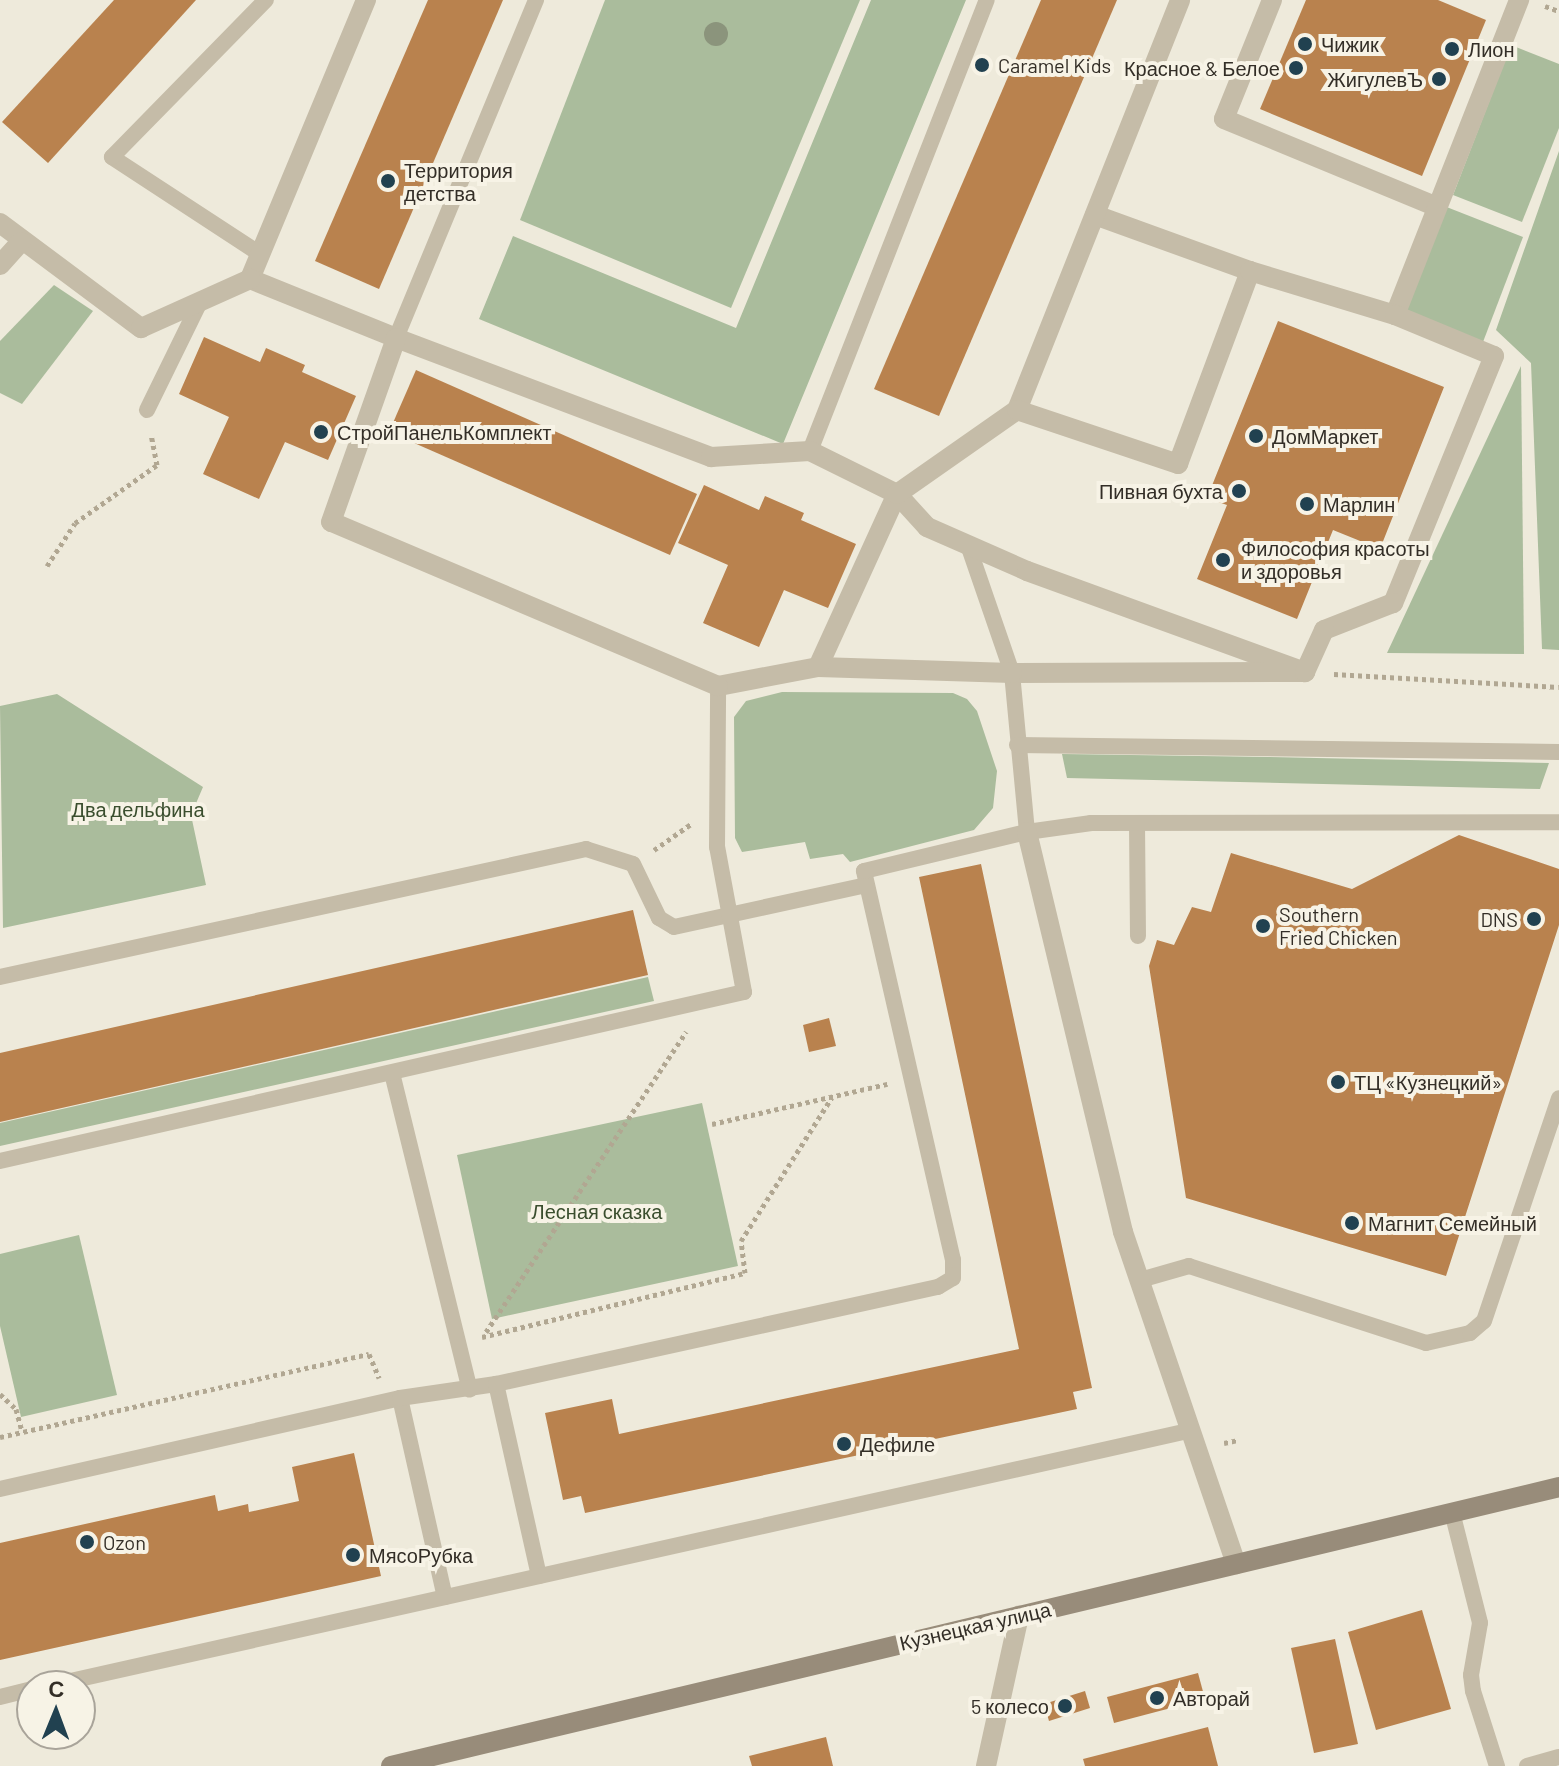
<!DOCTYPE html>
<meta charset="utf-8">
<style>
body{margin:0}
#map{position:relative;width:1559px;height:1766px;overflow:hidden;background:#eeeadb;font-family:Barlow,sans-serif}
div>[style]{position:absolute}
.green>*{inset:0;background:#aabc9c}
.building>*{inset:0;background:#b9824e}
.path>*{height:5px;margin-top:-2.5px;transform-origin:0;background:repeating-linear-gradient(90deg,#b1a792 0 4px,transparent 0 8px)}
.service>*{height:16px;margin:-8px;padding:0 8px;transform-origin:8px;border-radius:8px;background:#c5bca8}
.minor>*{height:20px;margin:-10px;padding:0 10px;transform-origin:10px;border-radius:10px;background:#c5bca8}
.secondary>*{height:20px;margin:-10px;padding:0 10px;transform-origin:10px;border-radius:10px;background:#988c7a}
.trees>*{width:24px;height:24px;margin:-12px;border-radius:50%;background:#8b947c}
.dots>*{width:22px;height:22px;translate:-50% -50%;box-sizing:border-box;border:4px solid #f7f3e6;border-radius:50%}
span{translate:-50% -50%;white-space:nowrap;text-align:center;line-height:1.15;-webkit-text-stroke:8px #f7f3e6;paint-order:stroke}
.poi-label{font-size:20px;color:#332e27}
.left{translate:0 -50%;text-align:left}
.right{translate:-100% -50%;text-align:right}
.park-label{font-size:20px;color:#3a4e2e}
.street-label{font-size:20px;color:#332e27}
.north{position:absolute;left:16px;top:1670px;width:80px;height:80px;box-sizing:border-box;background:#f7f3e6;border:2px solid #a9a49a;border-radius:50%;rotate:1deg;font-size:22px;font-weight:700;line-height:32px;text-align:center;color:#332e27}
.north::after{content:'';display:block;margin:auto;width:28px;height:36px;background:#214150;clip-path:polygon(50% 0,100% 100%,50% 72%,0 100%)}
</style>
<div id="map">
<div class="green">
<i style="clip-path:polygon(605px 0,860px 0,731px 308px,520px 220px)"></i>
<i style="clip-path:polygon(871px 0,966px 0,783px 444px,479px 319px,513px 236px,736px 328px)"></i>
<i style="clip-path:polygon(1511px 45px,1559px 64px,1559px 128px,1522px 222px,1453px 195px)"></i>
<i style="clip-path:polygon(1559px 151px,1559px 650px,1542px 649px,1531px 363px,1496px 330px)"></i>
<i style="clip-path:polygon(1444px 206px,1523px 237px,1483px 342px,1403px 312px)"></i>
<i style="clip-path:polygon(54px 285px,93px 311px,22px 404px,0 393px,0 341px)"></i>
<i style="clip-path:polygon(1521px 366px,1524px 654px,1387px 653px)"></i>
<i style="clip-path:polygon(782px 692px,953px 693px,967px 699px,977px 711px,997px 771px,993px 808px,974px 830px,850px 862px,843px 854px,810px 859px,805px 842px,742px 852px,735px 838px,734px 717px,746px 701px)"></i>
<i style="clip-path:polygon(57px 694px,203px 787px,191px 815px,206px 885px,3px 928px,0 706px)"></i>
<i style="clip-path:polygon(1062px 754px,1268px 757px,1549px 763px,1540px 789px,1067px 778px)"></i>
<i style="clip-path:polygon(648px 977px,654px 1001px,0 1146px,0 1123px)"></i>
<i style="clip-path:polygon(702px 1103px,738px 1266px,492px 1319px,457px 1155px)"></i>
<i style="clip-path:polygon(79px 1235px,117px 1395px,21px 1417px,0 1326px,0 1254px)"></i>
</div>
<div class="building">
<i style="clip-path:polygon(114px 0,196px 0,48px 163px,2px 122px)"></i>
<i style="clip-path:polygon(428px 0,503px 0,379px 289px,315px 261px)"></i>
<i style="clip-path:polygon(1041px 0,1117px 0,939px 416px,874px 389px)"></i>
<i style="clip-path:polygon(1306px 0,1438px 0,1486px 20px,1422px 176px,1260px 109px)"></i>
<i style="clip-path:polygon(1278px 321px,1444px 387px,1380px 549px,1333px 530px,1297px 619px,1197px 579px,1227px 505px,1207px 498px)"></i>
<i style="clip-path:polygon(204px 337px,260px 362px,266px 348px,305px 365px,302px 372px,356px 396px,328px 460px,285px 442px,259px 499px,203px 474px,229px 417px,179px 394px)"></i>
<i style="clip-path:polygon(416px 370px,697px 494px,670px 555px,389px 432px)"></i>
<i style="clip-path:polygon(704px 485px,759px 510px,765px 496px,804px 513px,801px 520px,856px 544px,828px 608px,784px 590px,759px 647px,703px 623px,728px 565px,678px 543px)"></i>
<i style="clip-path:polygon(1459px 835px,1559px 869px,1559px 925px,1446px 1276px,1186px 1198px,1149px 966px,1157px 940px,1174px 945px,1192px 907px,1211px 912px,1231px 853px,1352px 889px)"></i>
<i style="clip-path:polygon(981px 864px,1092px 1388px,1073px 1392px,1077px 1409px,585px 1513px,581px 1496px,563px 1500px,545px 1413px,612px 1399px,619px 1434px,1019px 1349px,919px 877px)"></i>
<i style="clip-path:polygon(633px 910px,648px 975px,0 1122px,0 1053px)"></i>
<i style="clip-path:polygon(829px 1018px,836px 1046px,809px 1052px,803px 1025px)"></i>
<i style="clip-path:polygon(354px 1453px,381px 1576px,0 1660px,0 1543px,215px 1495px,218px 1511px,248px 1504px,249px 1512px,299px 1501px,292px 1467px)"></i>
<i style="clip-path:polygon(1422px 1610px,1451px 1709px,1376px 1730px,1348px 1632px)"></i>
<i style="clip-path:polygon(1335px 1639px,1358px 1744px,1314px 1753px,1291px 1648px)"></i>
<i style="clip-path:polygon(1198px 1673px,1205px 1699px,1114px 1723px,1107px 1697px)"></i>
<i style="clip-path:polygon(1085px 1691px,1090px 1708px,1049px 1721px,1044px 1704px)"></i>
<i style="clip-path:polygon(1208px 1727px,1218px 1766px,1085px 1766px,1083px 1759px)"></i>
<i style="clip-path:polygon(826px 1737px,833px 1766px,752px 1766px,749px 1756px)"></i>
</div>
<div class="path">
<i style="left:1545px;top:6px;width:15px;rotate:20deg"></i>
<i style="left:47px;top:566px;width:51px;rotate:-56.9deg"></i>
<i style="left:75px;top:523px;width:100px;rotate:-35.3deg"></i>
<i style="left:157px;top:465px;width:31px;rotate:-101deg"></i>
<i style="left:1334px;top:674px;width:225px;rotate:3.3deg"></i>
<i style="left:654px;top:850px;width:45px;rotate:-35.1deg"></i>
<i style="left:712px;top:1124px;width:180px;rotate:-12.9deg"></i>
<i style="left:486px;top:1332px;width:361px;rotate:-56.3deg"></i>
<i style="left:482px;top:1337px;width:271px;rotate:-13.7deg"></i>
<i style="left:745px;top:1273px;width:32px;rotate:-97deg"></i>
<i style="left:741px;top:1241px;width:170px;rotate:-57.7deg"></i>
<i style="left:0;top:1394px;width:22px;rotate:43deg"></i>
<i style="left:16px;top:1409px;width:24px;rotate:75deg"></i>
<i style="left:0;top:1437px;width:378px;rotate:-12.7deg"></i>
<i style="left:369px;top:1354px;width:26px;rotate:67deg"></i>
<i style="left:1224px;top:1443px;width:14px;rotate:-12deg"></i>
</div>
<div class="service">
<i style="left:260px;top:254px;width:177px;rotate:-146.8deg"></i>
<i style="left:112px;top:157px;width:220px;rotate:-45.6deg"></i>
<i style="left:396px;top:338px;width:366px;rotate:-67.5deg"></i>
<i style="left:147px;top:410px;width:120px;rotate:-63.9deg"></i>
<i style="left:810px;top:451px;width:484px;rotate:-68.6deg"></i>
<i style="left:968px;top:545px;width:135px;rotate:71deg"></i>
<i style="left:1012px;top:673px;width:160px;rotate:84.6deg"></i>
<i style="left:1017px;top:745px;width:542px;rotate:0.74deg"></i>
<i style="left:1137px;top:823px;width:113px;rotate:89.5deg"></i>
<i style="left:0;top:977px;width:600px;rotate:-12.32deg"></i>
<i style="left:586px;top:849px;width:49px;rotate:17.7deg"></i>
<i style="left:633px;top:864px;width:60px;rotate:64.3deg"></i>
<i style="left:659px;top:918px;width:17px;rotate:31deg"></i>
<i style="left:674px;top:927px;width:197px;rotate:-12.3deg"></i>
<i style="left:392px;top:1073px;width:326px;rotate:76.2deg"></i>
<i style="left:0;top:1161px;width:763px;rotate:-12.8deg"></i>
<i style="left:744px;top:992px;width:147px;rotate:-100.5deg"></i>
<i style="left:717px;top:847px;width:161px;rotate:-89.6deg"></i>
<i style="left:1140px;top:1280px;width:51px;rotate:-15.9deg"></i>
<i style="left:1189px;top:1266px;width:249px;rotate:18deg"></i>
<i style="left:1426px;top:1343px;width:45px;rotate:-12.8deg"></i>
<i style="left:1470px;top:1333px;width:18px;rotate:-41deg"></i>
<i style="left:1484px;top:1321px;width:235px;rotate:-71.4deg"></i>
<i style="left:400px;top:1398px;width:204px;rotate:77.3deg"></i>
<i style="left:0;top:1489px;width:410px;rotate:-12.8deg"></i>
<i style="left:400px;top:1398px;width:97px;rotate:-8.3deg"></i>
<i style="left:1452px;top:1512px;width:114px;rotate:75.8deg"></i>
<i style="left:1480px;top:1623px;width:53px;rotate:99.8deg"></i>
<i style="left:1471px;top:1675px;width:16px;rotate:83deg"></i>
<i style="left:1473px;top:1691px;width:79px;rotate:72.3deg"></i>
<i style="left:539px;top:1576px;width:197px;rotate:-102.6deg"></i>
<i style="left:496px;top:1384px;width:453px;rotate:-12.4deg"></i>
<i style="left:938px;top:1287px;width:17px;rotate:-31deg"></i>
<i style="left:953px;top:1278px;width:18px;rotate:-90deg"></i>
<i style="left:953px;top:1260px;width:399px;rotate:-102.9deg"></i>
<i style="left:864px;top:871px;width:168px;rotate:-13.5deg"></i>
<i style="left:1027px;top:832px;width:65px;rotate:-8deg"></i>
<i style="left:1091px;top:823px;width:468px;rotate:-0.1deg"></i>
<i style="left:48px;top:1686px;width:1168px;rotate:-12.61deg"></i>
<i style="left:0;top:1697px;width:33px;rotate:-14deg"></i>
<i style="left:1527px;top:1766px;width:33px;rotate:-16deg"></i>
</div>
<div class="minor">
<i style="left:366px;top:0;width:302px;rotate:112.6deg"></i>
<i style="left:250px;top:279px;width:157px;rotate:22deg"></i>
<i style="left:1272px;top:0;width:128px;rotate:112deg"></i>
<i style="left:1224px;top:119px;width:228px;rotate:22.4deg"></i>
<i style="left:1095px;top:215px;width:165px;rotate:19.9deg"></i>
<i style="left:0;top:223px;width:176px;rotate:36.7deg"></i>
<i style="left:141px;top:328px;width:120px;rotate:-24.2deg"></i>
<i style="left:0;top:265px;width:31px;rotate:-48deg"></i>
<i style="left:1395px;top:315px;width:339px;rotate:-68.5deg"></i>
<i style="left:396px;top:338px;width:337px;rotate:20.7deg"></i>
<i style="left:711px;top:457px;width:99px;rotate:-3.5deg"></i>
<i style="left:810px;top:451px;width:97px;rotate:26.3deg"></i>
<i style="left:897px;top:494px;width:45px;rotate:47.7deg"></i>
<i style="left:927px;top:527px;width:109px;rotate:23.7deg"></i>
<i style="left:1027px;top:571px;width:296px;rotate:20deg"></i>
<i style="left:1305px;top:672px;width:293px;rotate:179.8deg"></i>
<i style="left:1012px;top:673px;width:194px;rotate:-178.2deg"></i>
<i style="left:818px;top:667px;width:102px;rotate:169.2deg"></i>
<i style="left:718px;top:686px;width:420px;rotate:-157deg"></i>
<i style="left:331px;top:522px;width:195px;rotate:-70.5deg"></i>
<i style="left:1017px;top:410px;width:441px;rotate:-68.3deg"></i>
<i style="left:818px;top:667px;width:190px;rotate:-65.5deg"></i>
<i style="left:897px;top:494px;width:146px;rotate:-35deg"></i>
<i style="left:1017px;top:410px;width:170px;rotate:18.5deg"></i>
<i style="left:1178px;top:464px;width:206px;rotate:-69.5deg"></i>
<i style="left:1250px;top:271px;width:152px;rotate:16.9deg"></i>
<i style="left:1395px;top:315px;width:107px;rotate:22.5deg"></i>
<i style="left:1494px;top:356px;width:267px;rotate:112.2deg"></i>
<i style="left:1393px;top:603px;width:74px;rotate:158.6deg"></i>
<i style="left:1324px;top:630px;width:46px;rotate:114.3deg"></i>
<i style="left:1027px;top:832px;width:411px;rotate:76.5deg"></i>
<i style="left:1123px;top:1232px;width:351px;rotate:71.2deg"></i>
<i style="left:986px;top:1766px;width:154px;rotate:-77.6deg"></i>
</div>
<div class="secondary">
<i style="left:391px;top:1766px;width:1201px;rotate:-13.43deg"></i>
</div>
<div class="trees">
<i style="left:716px;top:34px"></i>
</div>
<div class="dots">
<i style="left:1305px;top:44px;background:#214150"></i>
<i style="left:1452px;top:49px;background:#214150"></i>
<i style="left:982px;top:65px;background:#214150"></i>
<i style="left:1296px;top:68px;background:#214150"></i>
<i style="left:1439px;top:79px;background:#214150"></i>
<i style="left:388px;top:181px;background:#214150"></i>
<i style="left:321px;top:432px;background:#214150"></i>
<i style="left:1256px;top:436px;background:#214150"></i>
<i style="left:1239px;top:491px;background:#214150"></i>
<i style="left:1307px;top:504px;background:#214150"></i>
<i style="left:1223px;top:560px;background:#214150"></i>
<i style="left:1534px;top:919px;background:#214150"></i>
<i style="left:1263px;top:926px;background:#214150"></i>
<i style="left:1338px;top:1082px;background:#214150"></i>
<i style="left:1352px;top:1223px;background:#214150"></i>
<i style="left:844px;top:1444px;background:#214150"></i>
<i style="left:87px;top:1542px;background:#214150"></i>
<i style="left:353px;top:1555px;background:#214150"></i>
<i style="left:1157px;top:1698px;background:#214150"></i>
<i style="left:1065px;top:1706px;background:#214150"></i>
</div>
<div class="poi-label">
<span class="left" style="left:1321px;top:44px">Чижик</span>
<span class="left" style="left:1468px;top:49px">Лион</span>
<span class="left" style="left:998px;top:65px">Caramel Kids</span>
<span class="right" style="left:1280px;top:68px">Красное &amp; Белое</span>
<span class="right" style="left:1423px;top:79px">ЖигулевЪ</span>
<span class="left" style="left:404px;top:182px">Территория<br>детства</span>
<span class="left" style="left:337px;top:432px">СтройПанельКомплект</span>
<span class="left" style="left:1272px;top:436px">ДомМаркет</span>
<span class="right" style="left:1223px;top:491px">Пивная бухта</span>
<span class="left" style="left:1323px;top:504px">Марлин</span>
<span class="left" style="left:1241px;top:560px">Философия красоты<br>и здоровья</span>
<span class="left" style="left:1279px;top:926px">Southern<br>Fried Chicken</span>
<span class="right" style="left:1518px;top:919px">DNS</span>
<span class="left" style="left:1354px;top:1082px">ТЦ «Кузнецкий»</span>
<span class="left" style="left:1368px;top:1223px">Магнит Семейный</span>
<span class="left" style="left:860px;top:1444px">Дефиле</span>
<span class="left" style="left:103px;top:1542px">Ozon</span>
<span class="left" style="left:369px;top:1555px">МясоРубка</span>
<span class="left" style="left:1173px;top:1698px">Авторай</span>
<span class="right" style="left:1049px;top:1706px">5 колесо</span>
</div>
<div class="park-label">
<span style="left:138px;top:809px">Два дельфина</span>
<span style="left:597px;top:1211px">Лесная сказка</span>
</div>
<div class="street-label">
<span style="left:975px;top:1626px;rotate:-13deg">Кузнецкая улица</span>
</div>
<div class="north">С</div>
</div>
